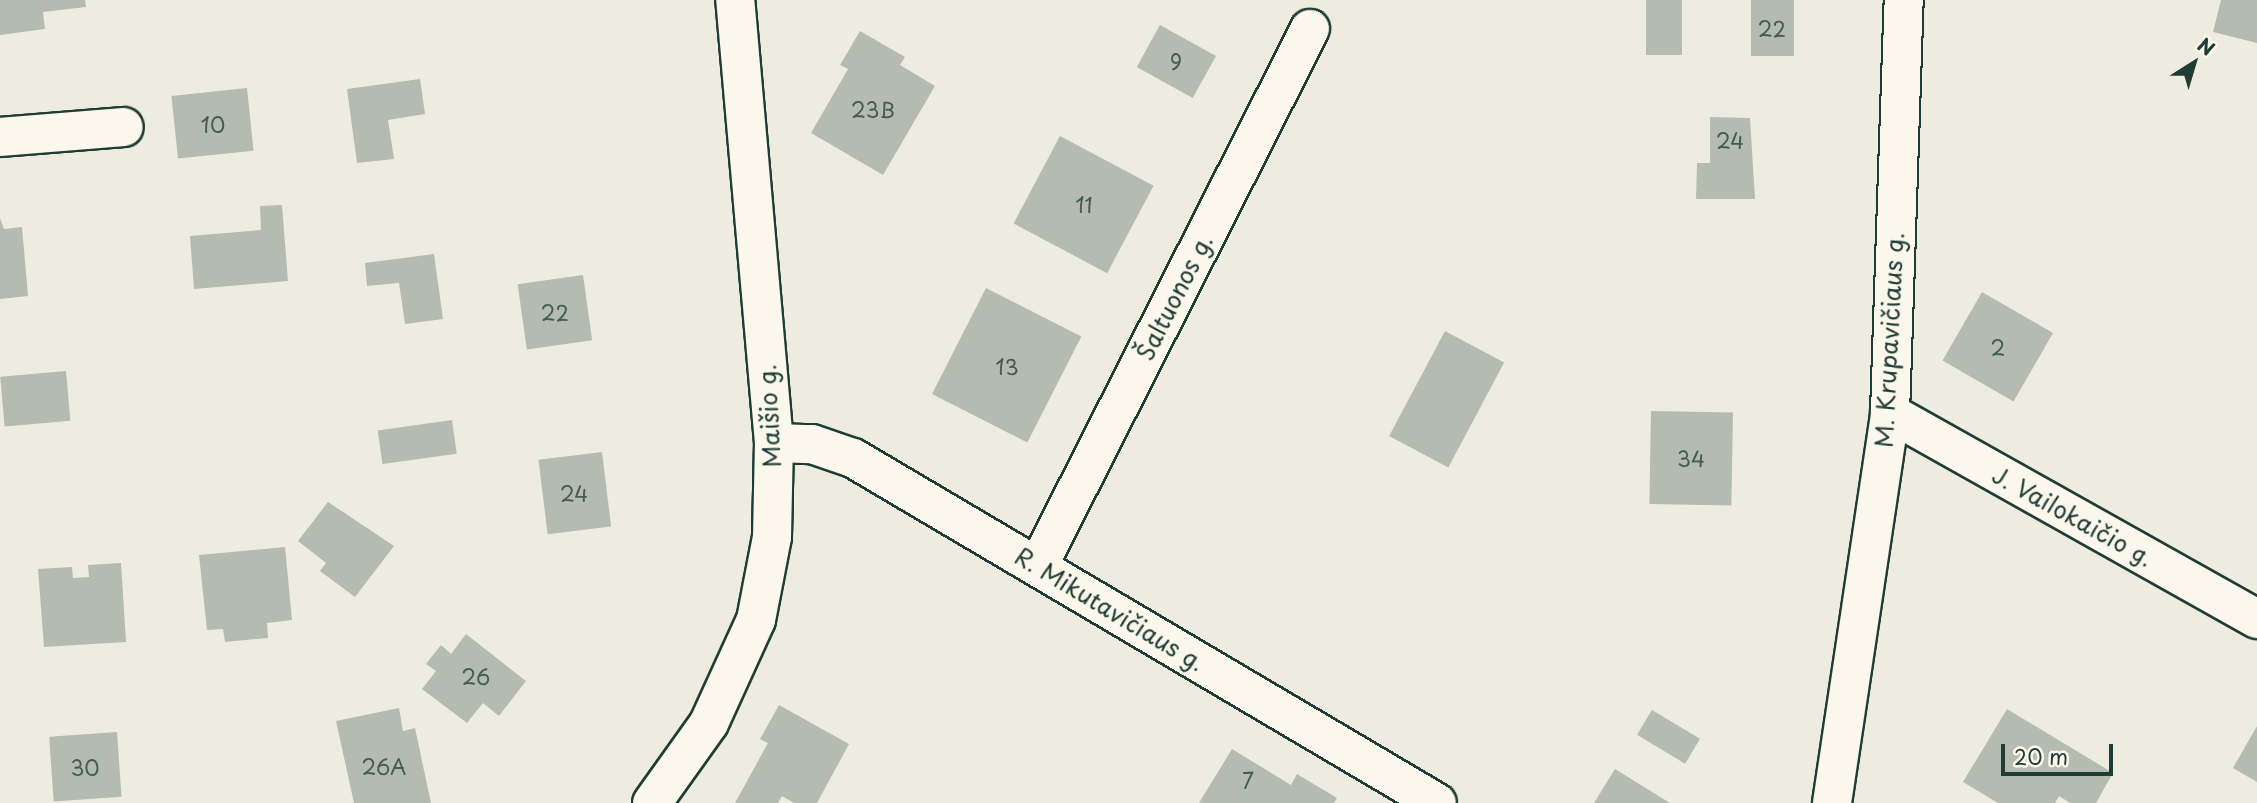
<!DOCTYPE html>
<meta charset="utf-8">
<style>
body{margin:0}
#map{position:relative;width:2257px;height:803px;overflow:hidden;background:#eeece1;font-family:"Playpen Sans",sans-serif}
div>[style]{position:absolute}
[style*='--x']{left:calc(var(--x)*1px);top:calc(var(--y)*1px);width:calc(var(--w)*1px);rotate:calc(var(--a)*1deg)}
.building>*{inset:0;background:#b4bbb0;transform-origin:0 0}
.roads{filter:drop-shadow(2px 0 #1f3d34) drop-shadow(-2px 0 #1f3d34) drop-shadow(0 2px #1f3d34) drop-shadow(0 -2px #1f3d34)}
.minor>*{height:38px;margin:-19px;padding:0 19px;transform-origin:19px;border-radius:19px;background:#fbf7ec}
span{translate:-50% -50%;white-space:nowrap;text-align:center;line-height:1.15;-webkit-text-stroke:5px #fbf7ec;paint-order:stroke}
.number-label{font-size:21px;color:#445c53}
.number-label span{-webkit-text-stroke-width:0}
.street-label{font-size:24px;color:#1f3d34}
.north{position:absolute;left:2159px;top:28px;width:70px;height:70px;-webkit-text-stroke:5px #fbf7ec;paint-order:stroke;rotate:37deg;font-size:19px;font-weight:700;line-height:28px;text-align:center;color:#1f3d34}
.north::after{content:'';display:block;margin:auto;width:24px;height:32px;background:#1f3d34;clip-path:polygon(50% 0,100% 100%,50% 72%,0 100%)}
.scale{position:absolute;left:2001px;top:744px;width:112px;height:32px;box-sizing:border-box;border:4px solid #1f3d34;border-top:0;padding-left:9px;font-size:21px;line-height:24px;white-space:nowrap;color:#1f3d34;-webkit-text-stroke:5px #fbf7ec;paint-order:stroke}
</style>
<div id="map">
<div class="building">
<div style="clip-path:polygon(0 0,85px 0,86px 7px,43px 12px,45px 29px,0 35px)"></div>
<div style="left:1646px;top:0;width:36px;height:55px"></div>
<div style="left:1751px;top:0;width:43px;height:56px"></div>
<div style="clip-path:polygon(2221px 0,2257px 0,2257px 43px,2213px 32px)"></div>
<div style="left:1160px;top:25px;width:64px;height:48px;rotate:29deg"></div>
<div style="clip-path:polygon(860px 31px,905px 57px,900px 65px,935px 86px,883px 175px,811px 133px,848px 69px,840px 65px)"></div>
<div style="clip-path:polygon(420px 79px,425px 114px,388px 120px,394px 159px,357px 163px,347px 89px)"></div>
<div style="left:247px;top:88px;width:63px;height:76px;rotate:84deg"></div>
<div style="clip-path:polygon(1710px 117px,1750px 118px,1755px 199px,1696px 199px,1697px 163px,1710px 163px)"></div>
<div style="left:1060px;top:136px;width:106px;height:99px;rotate:28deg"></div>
<div style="clip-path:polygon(282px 205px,288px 281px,194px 289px,190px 236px,261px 230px,260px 206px)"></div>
<div style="clip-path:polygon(0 218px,4px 229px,22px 227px,28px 296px,0 299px)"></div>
<div style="clip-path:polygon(434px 254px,443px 319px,405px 324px,399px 283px,367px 286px,365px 263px)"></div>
<div style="left:583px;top:275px;width:66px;height:66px;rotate:82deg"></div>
<div style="left:986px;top:288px;width:107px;height:119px;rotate:27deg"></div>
<div style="left:1982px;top:292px;width:82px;height:79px;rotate:30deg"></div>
<div style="left:1445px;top:331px;width:67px;height:119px;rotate:28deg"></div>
<div style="left:66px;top:371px;width:50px;height:66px;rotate:85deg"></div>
<div style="left:1651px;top:411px;width:82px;height:93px;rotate:1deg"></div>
<div style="left:452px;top:420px;width:34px;height:75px;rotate:82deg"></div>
<div style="left:602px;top:452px;width:75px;height:64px;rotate:83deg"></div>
<div style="clip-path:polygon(328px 502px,394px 546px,355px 597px,320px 571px,326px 563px,298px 541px)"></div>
<div style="clip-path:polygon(285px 547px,292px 620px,267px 623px,268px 638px,225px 642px,223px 629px,207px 630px,199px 555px)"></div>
<div style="clip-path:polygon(121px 563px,126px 642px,44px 647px,38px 569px,72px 567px,73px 578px,89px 577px,88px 565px)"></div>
<div style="clip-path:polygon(466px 634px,526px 681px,499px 716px,483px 703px,467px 723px,422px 689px,436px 671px,426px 664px,441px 645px,451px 654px)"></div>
<div style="clip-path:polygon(779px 705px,849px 744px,817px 803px,794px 803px,782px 796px,778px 803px,735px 803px,768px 743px,760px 739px)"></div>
<div style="clip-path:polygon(399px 708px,403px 731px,415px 728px,431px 803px,354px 803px,336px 721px)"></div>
<div style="clip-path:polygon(2007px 709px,2113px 773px,2096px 803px,2070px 803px,2059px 796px,2055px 803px,1998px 803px,1963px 782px)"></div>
<div style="left:1652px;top:710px;width:56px;height:29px;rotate:31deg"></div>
<div style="clip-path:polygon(2257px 726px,2257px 782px,2233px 768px)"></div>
<div style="left:117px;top:732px;width:65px;height:68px;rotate:86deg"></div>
<div style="clip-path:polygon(1232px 749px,1291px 785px,1297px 774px,1337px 798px,1334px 803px,1199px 803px)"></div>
<div style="clip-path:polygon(1615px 769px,1670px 803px,1594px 803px)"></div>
</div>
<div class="roads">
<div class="minor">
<div style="--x:0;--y:137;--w:124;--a:-4.6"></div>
<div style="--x:1890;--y:413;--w:421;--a:29.3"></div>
<div style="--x:774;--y:443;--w:38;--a:2"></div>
<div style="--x:812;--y:444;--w:43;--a:18.9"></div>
<div style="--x:853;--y:458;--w:678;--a:30.57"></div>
<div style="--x:1038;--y:566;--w:602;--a:-63.14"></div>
<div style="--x:652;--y:803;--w:98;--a:-54.5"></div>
<div style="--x:709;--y:723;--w:113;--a:-65.5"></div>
<div style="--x:756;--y:620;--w:85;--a:-79.1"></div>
<div style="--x:772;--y:537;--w:94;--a:-88.8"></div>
<div style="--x:774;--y:443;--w:445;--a:-95"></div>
<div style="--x:1832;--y:803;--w:394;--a:-81.5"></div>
<div style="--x:1890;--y:413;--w:413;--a:-88.1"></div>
</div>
</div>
<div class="number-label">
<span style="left:1772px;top:28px">22</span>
<span style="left:1176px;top:61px">9</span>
<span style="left:873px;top:109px">23B</span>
<span style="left:213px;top:124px">10</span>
<span style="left:1730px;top:140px">24</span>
<span style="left:1084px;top:204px">11</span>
<span style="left:555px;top:312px">22</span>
<span style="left:1998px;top:347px">2</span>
<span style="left:1007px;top:366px">13</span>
<span style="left:1691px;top:458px">34</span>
<span style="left:574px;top:493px">24</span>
<span style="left:476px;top:676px">26</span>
<span style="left:384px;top:766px">26A</span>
<span style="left:85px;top:767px">30</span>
<span style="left:1248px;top:780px">7</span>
</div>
<div class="street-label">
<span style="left:1174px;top:297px;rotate:-63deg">Šaltuonos g.</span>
<span style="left:1889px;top:340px;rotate:-87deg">M. Krupavičiaus g.</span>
<span style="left:769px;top:416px;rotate:-93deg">Maišio g.</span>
<span style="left:2073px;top:516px;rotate:29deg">J. Vailokaičio g.</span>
<span style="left:1110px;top:609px;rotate:31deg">R. Mikutavičiaus g.</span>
</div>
<div class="north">N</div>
<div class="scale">20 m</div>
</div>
